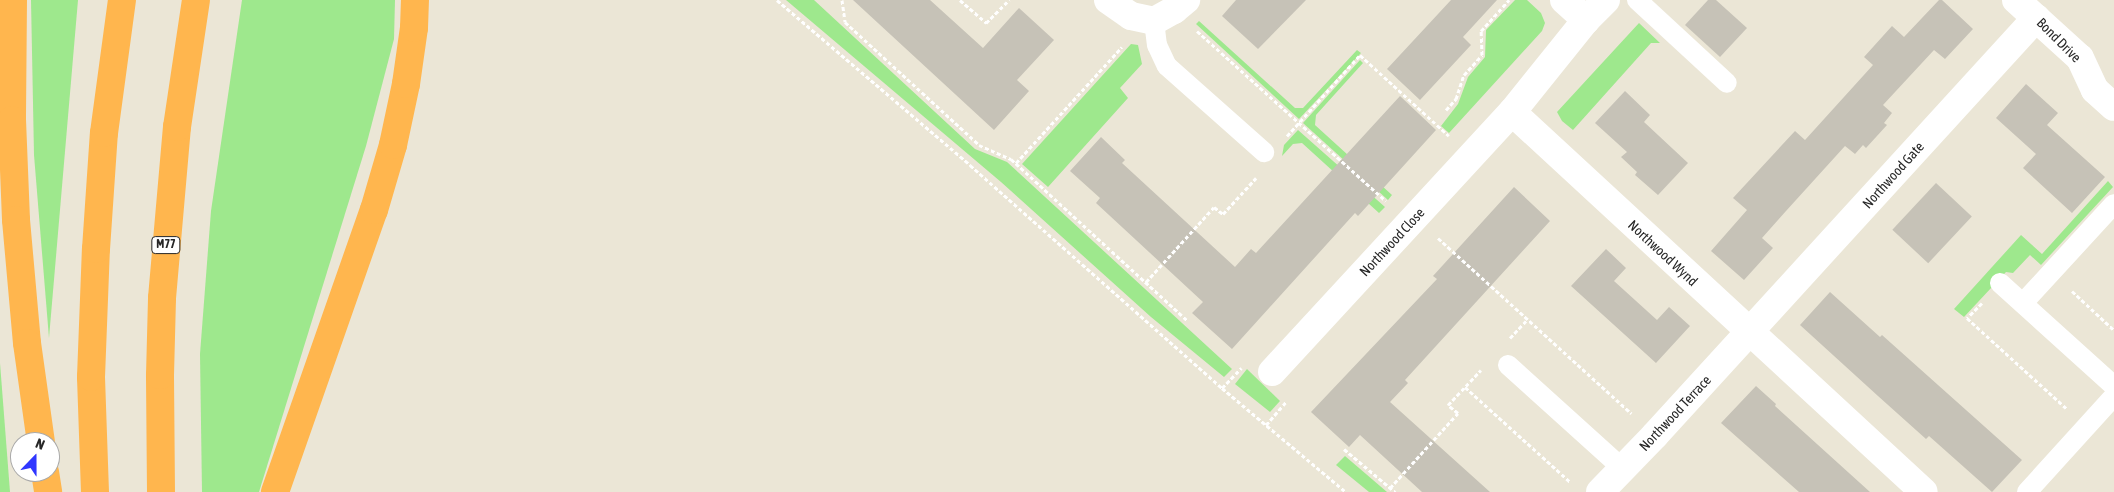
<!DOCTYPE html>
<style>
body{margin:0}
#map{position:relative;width:2114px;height:492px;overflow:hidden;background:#ebe6d6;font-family:"Asap Condensed",sans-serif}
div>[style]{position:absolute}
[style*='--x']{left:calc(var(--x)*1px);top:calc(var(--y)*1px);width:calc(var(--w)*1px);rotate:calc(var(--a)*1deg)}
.green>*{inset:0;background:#9ee88d}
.building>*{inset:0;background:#c6c2b7;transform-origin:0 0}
.path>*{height:3px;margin-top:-1.5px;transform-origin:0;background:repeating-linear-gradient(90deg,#fff 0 4px,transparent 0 6.5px)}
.lane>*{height:20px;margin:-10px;padding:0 10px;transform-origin:10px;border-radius:10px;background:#fff}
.street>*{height:28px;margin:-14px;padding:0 14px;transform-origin:14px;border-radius:14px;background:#fff}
.highway>*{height:28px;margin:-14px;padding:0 14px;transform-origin:14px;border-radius:14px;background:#ffb64e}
span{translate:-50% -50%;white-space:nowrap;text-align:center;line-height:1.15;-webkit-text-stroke:4px #fff;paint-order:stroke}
.shield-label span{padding:1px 4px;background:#fff;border:1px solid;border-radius:4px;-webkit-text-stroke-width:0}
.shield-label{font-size:12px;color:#272727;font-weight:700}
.street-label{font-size:14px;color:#272727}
.north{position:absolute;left:10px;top:432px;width:50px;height:50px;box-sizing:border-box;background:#fff;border:1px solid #a9a9a9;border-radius:50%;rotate:22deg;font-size:14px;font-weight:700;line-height:20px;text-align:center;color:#272727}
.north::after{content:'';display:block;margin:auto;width:18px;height:22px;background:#3037ff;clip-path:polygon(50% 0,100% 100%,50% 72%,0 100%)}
</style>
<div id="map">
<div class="green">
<div style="clip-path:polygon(31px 0,78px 0,49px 338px,34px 155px)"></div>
<div style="clip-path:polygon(242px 0,395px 0,394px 39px,366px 146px,259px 492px,202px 492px,200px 354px,211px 211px)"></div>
<div style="clip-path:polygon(786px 0,814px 0,975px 149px,1007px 162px,1232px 369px,1224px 377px,1151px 317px,1001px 182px)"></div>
<div style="clip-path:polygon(1515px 0,1527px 0,1541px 13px,1545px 23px,1542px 31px,1449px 133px,1441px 126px,1458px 104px,1468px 77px,1485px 57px,1486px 30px)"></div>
<div style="clip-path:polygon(1199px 21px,1295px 108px,1303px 108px,1357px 50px,1361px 53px,1299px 119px,1196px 24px)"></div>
<div style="clip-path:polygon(1639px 23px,1660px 43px,1651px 43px,1573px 130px,1562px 121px,1557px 112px)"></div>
<div style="clip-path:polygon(1131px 44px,1138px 45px,1142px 64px,1120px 88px,1128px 98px,1048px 187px,1022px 164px)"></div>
<div style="clip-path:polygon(1360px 60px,1363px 63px,1316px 115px,1315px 125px,1392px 195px,1388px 200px,1303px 123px)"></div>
<div style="clip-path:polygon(1298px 130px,1385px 207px,1379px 213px,1302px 143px,1293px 144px,1282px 156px,1284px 145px)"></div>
<div style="clip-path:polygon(2108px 181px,2113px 187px,2041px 265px,2030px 255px,2013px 273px,2006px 272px,1964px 317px,1954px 309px,2021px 235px,2042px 254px)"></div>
<div style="clip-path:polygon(0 363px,10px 492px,0 492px)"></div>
<div style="clip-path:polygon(1247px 369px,1280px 401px,1270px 412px,1235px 384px)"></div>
<div style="clip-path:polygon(1345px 456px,1387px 492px,1369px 492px,1336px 465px)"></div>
</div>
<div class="building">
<div style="clip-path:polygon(853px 0,930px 0,983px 48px,1019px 8px,1054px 40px,1017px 80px,1029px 91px,994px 130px)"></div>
<div style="clip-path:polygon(1236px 0,1306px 0,1258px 49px,1222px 16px)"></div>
<div style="clip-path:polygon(1451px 0,1497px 0,1463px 37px,1471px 45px,1420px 100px,1387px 69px)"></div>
<div style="clip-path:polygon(1708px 0,1716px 0,1747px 28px,1720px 57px,1685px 25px)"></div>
<div style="clip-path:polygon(1939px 0,1942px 0,1973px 29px,1945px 59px,1934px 50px,1883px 105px,1892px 113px,1884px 123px,1887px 125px,1866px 148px,1863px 145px,1855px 154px,1845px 146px,1786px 211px,1762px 238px,1773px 248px,1744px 280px,1711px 251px,1747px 210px,1733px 198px,1795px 131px,1805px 140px,1873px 65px,1864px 57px,1892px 26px,1904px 37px)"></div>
<div style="clip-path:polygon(2026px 84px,2058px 113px,2047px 125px,2105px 177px,2072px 213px,2023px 168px,2036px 154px,1996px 118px)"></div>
<div style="clip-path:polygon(1625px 91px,1650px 115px,1644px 122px,1688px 163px,1658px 195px,1635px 175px,1637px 172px,1621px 157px,1627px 152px,1595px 123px)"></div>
<div style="clip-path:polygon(1400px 96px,1436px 130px,1358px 216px,1355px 213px,1232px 349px,1192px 313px,1203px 302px,1096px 203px,1100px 198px,1070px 171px,1101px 137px,1125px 160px,1122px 163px,1235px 267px,1251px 249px,1256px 253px)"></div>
<div style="left:1936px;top:183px;width:49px;height:64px;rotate:43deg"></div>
<div style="clip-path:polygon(1514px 187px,1550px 221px,1405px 380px,1408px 383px,1390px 402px,1490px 492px,1422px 492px,1360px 435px,1349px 447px,1311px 412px,1437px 279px,1433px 276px)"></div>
<div style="clip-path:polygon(1606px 249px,1626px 268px,1614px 281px,1657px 320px,1669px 307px,1690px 326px,1656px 363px,1571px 286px)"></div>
<div style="clip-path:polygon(1830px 292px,1880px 337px,1882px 335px,2022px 460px,1992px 492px,1929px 436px,1926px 439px,1878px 396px,1800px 325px)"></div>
<div style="clip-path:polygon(1756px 386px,1776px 404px,1775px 406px,1870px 492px,1799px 492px,1721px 423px)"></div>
</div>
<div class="path">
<div style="--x:777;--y:0;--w:254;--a:40.5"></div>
<div style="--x:970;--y:165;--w:337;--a:41.5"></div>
<div style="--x:1222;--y:388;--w:162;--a:40"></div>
<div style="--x:842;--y:0;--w:22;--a:82"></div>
<div style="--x:845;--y:22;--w:182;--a:42.5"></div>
<div style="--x:979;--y:145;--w:35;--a:24"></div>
<div style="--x:1011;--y:159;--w:239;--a:42.5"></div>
<div style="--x:960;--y:0;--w:35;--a:41"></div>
<div style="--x:986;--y:23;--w:33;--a:-45"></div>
<div style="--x:1197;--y:31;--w:254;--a:42"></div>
<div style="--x:1446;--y:110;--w:15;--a:-48"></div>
<div style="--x:1456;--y:99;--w:25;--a:-72"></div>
<div style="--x:1464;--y:75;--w:27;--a:-48"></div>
<div style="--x:1482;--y:55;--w:24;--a:-92"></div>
<div style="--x:1481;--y:31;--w:42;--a:-47.9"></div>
<div style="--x:1287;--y:136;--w:109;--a:-48"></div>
<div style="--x:1360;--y:55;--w:120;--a:42.3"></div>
<div style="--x:1016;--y:163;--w:157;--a:-47.6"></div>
<div style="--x:1438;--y:238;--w:261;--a:42.2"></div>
<div style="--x:1146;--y:282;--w:101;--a:-47.8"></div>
<div style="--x:1214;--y:207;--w:11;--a:38"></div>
<div style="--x:1223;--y:214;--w:49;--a:-47.5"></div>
<div style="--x:2072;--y:291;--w:57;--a:42.9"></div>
<div style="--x:1982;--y:303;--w:21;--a:135"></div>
<div style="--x:1967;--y:318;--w:134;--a:42.3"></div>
<div style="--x:1510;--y:338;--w:26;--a:-47"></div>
<div style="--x:1465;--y:387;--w:142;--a:42.1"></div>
<div style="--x:1222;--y:388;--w:28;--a:-46"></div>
<div style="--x:1266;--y:425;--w:32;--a:-49"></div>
<div style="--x:1344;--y:449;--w:67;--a:40.1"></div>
<div style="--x:1390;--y:488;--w:101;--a:-47.8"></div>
<div style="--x:1458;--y:413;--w:13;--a:-141"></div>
<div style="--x:1448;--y:405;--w:48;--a:-46.7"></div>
</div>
<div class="lane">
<div style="--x:1637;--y:0;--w:122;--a:42.7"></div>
<div style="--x:1154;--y:21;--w:24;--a:83"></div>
<div style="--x:1157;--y:45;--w:23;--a:65"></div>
<div style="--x:1167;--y:66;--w:130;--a:41.6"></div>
<div style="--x:2000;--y:283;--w:154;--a:42.1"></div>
<div style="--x:2023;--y:303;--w:134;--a:-47.4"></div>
<div style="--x:1508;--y:365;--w:155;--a:42.1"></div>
<div style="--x:2027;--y:492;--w:130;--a:-47.8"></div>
</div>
<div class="street">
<div style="--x:1108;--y:0;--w:28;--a:35"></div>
<div style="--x:1131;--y:16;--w:24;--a:12"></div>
<div style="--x:1154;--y:21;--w:23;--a:-29"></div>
<div style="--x:1174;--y:10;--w:16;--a:-40"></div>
<div style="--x:1564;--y:0;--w:30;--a:42"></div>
<div style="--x:1606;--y:0;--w:28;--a:135"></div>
<div style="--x:1586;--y:20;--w:118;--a:128.8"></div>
<div style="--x:1512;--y:112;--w:560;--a:42.69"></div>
<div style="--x:2016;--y:0;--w:86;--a:42.2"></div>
<div style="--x:2080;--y:58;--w:35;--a:65"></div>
<div style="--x:2095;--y:90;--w:25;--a:42"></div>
<div style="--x:1272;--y:372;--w:354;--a:-47.3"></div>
<div style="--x:1600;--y:492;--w:79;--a:-46"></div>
<div style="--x:1655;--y:435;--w:565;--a:-47.58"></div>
</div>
<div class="highway">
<div style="--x:13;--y:0;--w:120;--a:90.5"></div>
<div style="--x:12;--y:120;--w:100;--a:87.7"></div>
<div style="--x:16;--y:220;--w:123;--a:84.9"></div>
<div style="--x:27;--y:343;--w:100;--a:82"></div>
<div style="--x:45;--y:472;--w:20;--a:81"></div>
<div style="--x:95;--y:492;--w:115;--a:-92"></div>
<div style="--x:91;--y:377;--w:128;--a:-87.8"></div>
<div style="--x:96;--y:249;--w:116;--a:-86.1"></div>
<div style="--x:104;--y:133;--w:134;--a:-82.3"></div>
<div style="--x:161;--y:492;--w:117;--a:-90.5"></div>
<div style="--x:160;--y:375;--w:77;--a:-88.5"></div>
<div style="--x:162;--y:298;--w:172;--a:-85"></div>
<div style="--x:177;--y:127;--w:128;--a:-81.5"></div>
<div style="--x:275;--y:492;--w:299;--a:-70.7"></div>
<div style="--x:374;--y:210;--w:68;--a:-73.7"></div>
<div style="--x:393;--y:145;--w:62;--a:-78"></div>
<div style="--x:406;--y:84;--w:57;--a:-81.9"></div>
<div style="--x:414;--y:28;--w:28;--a:-88"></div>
</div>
<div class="shield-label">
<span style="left:166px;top:245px">M77</span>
</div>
<div class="street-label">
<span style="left:2059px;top:40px;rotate:45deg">Bond Drive</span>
<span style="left:1893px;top:175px;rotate:-48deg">Northwood Gate</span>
<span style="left:1392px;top:242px;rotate:-47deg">Northwood Close</span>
<span style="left:1663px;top:253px;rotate:43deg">Northwood Wynd</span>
<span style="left:1675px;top:413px;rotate:-47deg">Northwood Terrace</span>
</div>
<div class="north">N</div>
</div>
